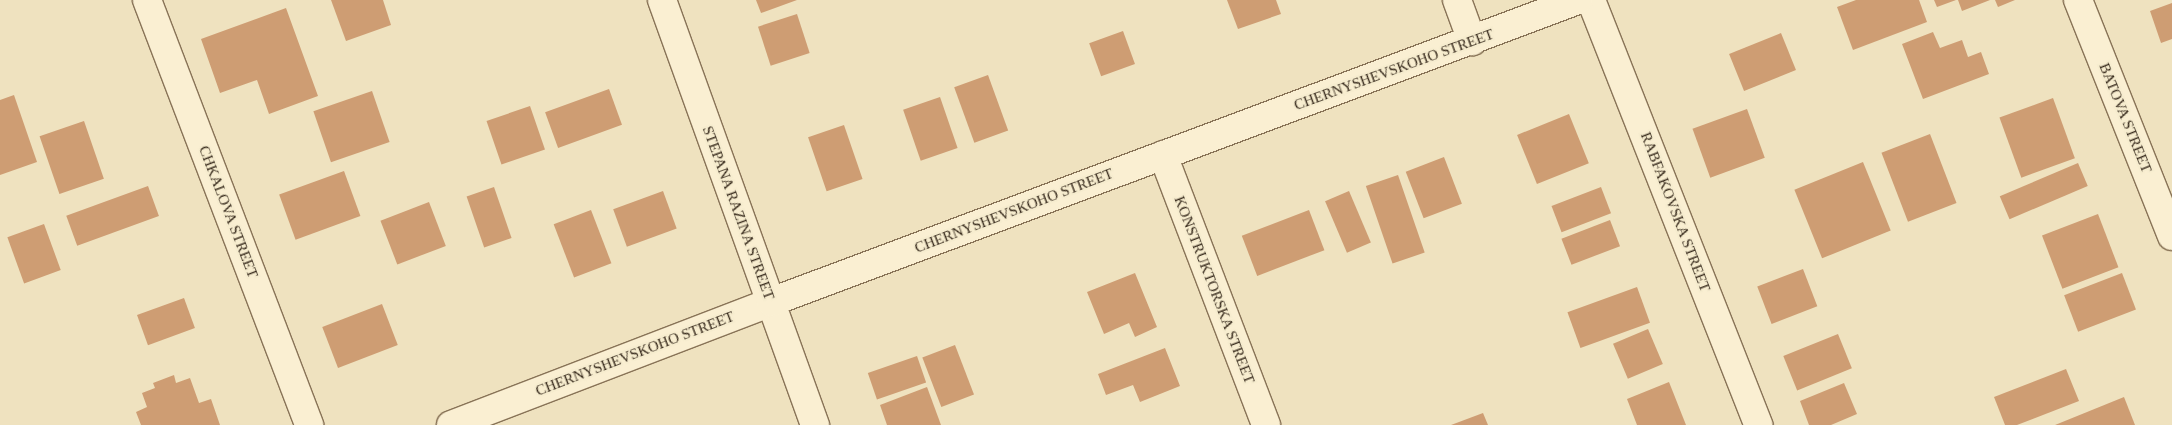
<!DOCTYPE html>
<style>
body{margin:0}
#map{position:relative;width:2172px;height:425px;overflow:hidden;background:#efe2bf;font-family:"Times New Roman",serif}
div>[style]{position:absolute}
[style*='--x']{left:calc(var(--x)*1px);top:calc(var(--y)*1px);width:calc(var(--w)*1px);rotate:calc(var(--a)*1deg)}
.building>*{inset:0;background:#ce9d73;transform-origin:0 0}
.roads{filter:drop-shadow(1px 0 #887357) drop-shadow(-1px 0 #887357) drop-shadow(0 1px #887357) drop-shadow(0 -1px #887357)}
.minor>*{height:28px;margin:-14px;padding:0 14px;transform-origin:14px;border-radius:14px;background:#faefd2}
span{translate:-50% -50%;white-space:nowrap;text-align:center;line-height:1.15;-webkit-text-stroke:4px #f6ecce;paint-order:stroke}
.street-label{font-size:15px;color:#372a1c}
</style>
<div id="map">
<div class="building">
<div style="clip-path:polygon(331px 0,383px 0,391px 25px,346px 41px)"></div>
<div style="clip-path:polygon(756px 0,797px 0,761px 13px)"></div>
<div style="clip-path:polygon(1227px 0,1276px 0,1281px 14px,1238px 29px)"></div>
<div style="clip-path:polygon(1856px 0,1919px 0,1927px 22px,1853px 50px,1837px 7px)"></div>
<div style="clip-path:polygon(1934px 0,1956px 0,1937px 7px)"></div>
<div style="clip-path:polygon(1958px 0,1990px 0,1962px 11px)"></div>
<div style="clip-path:polygon(1995px 0,2015px 0,1998px 7px)"></div>
<div style="clip-path:polygon(2172px 3px,2172px 39px,2161px 43px,2150px 11px)"></div>
<div style="clip-path:polygon(286px 8px,318px 96px,269px 114px,257px 80px,220px 93px,201px 39px)"></div>
<div style="left:797px;top:14px;width:41px;height:41px;rotate:72deg"></div>
<div style="left:1123px;top:31px;width:35px;height:36px;rotate:70deg"></div>
<div style="clip-path:polygon(1933px 32px,1940px 48px,1962px 40px,1968px 57px,1981px 52px,1989px 74px,1923px 99px,1902px 44px)"></div>
<div style="left:1781px;top:33px;width:40px;height:56px;rotate:68deg"></div>
<div style="left:988px;top:75px;width:59px;height:36px;rotate:70deg"></div>
<div style="left:609px;top:89px;width:38px;height:68px;rotate:70deg"></div>
<div style="left:372px;top:91px;width:54px;height:62px;rotate:71deg"></div>
<div style="clip-path:polygon(14px 95px,37px 162px,0 175px,0 100px)"></div>
<div style="left:940px;top:97px;width:54px;height:39px;rotate:71deg"></div>
<div style="left:2053px;top:98px;width:64px;height:57px;rotate:70deg"></div>
<div style="left:530px;top:106px;width:46px;height:46px;rotate:71deg"></div>
<div style="left:1747px;top:109px;width:52px;height:58px;rotate:70deg"></div>
<div style="left:1569px;top:114px;width:53px;height:56px;rotate:68deg"></div>
<div style="left:84px;top:121px;width:61px;height:47px;rotate:71deg"></div>
<div style="left:844px;top:125px;width:57px;height:38px;rotate:71deg"></div>
<div style="left:1930px;top:134px;width:74px;height:52px;rotate:69deg"></div>
<div style="left:1444px;top:157px;width:50px;height:41px;rotate:69deg"></div>
<div style="left:1863px;top:162px;width:74px;height:74px;rotate:68deg"></div>
<div style="left:2078px;top:163px;width:25px;height:85px;rotate:67deg"></div>
<div style="left:344px;top:171px;width:48px;height:69px;rotate:70deg"></div>
<div style="left:1398px;top:175px;width:82px;height:34px;rotate:71deg"></div>
<div style="left:148px;top:186px;width:32px;height:87px;rotate:70deg"></div>
<div style="left:494px;top:187px;width:54px;height:29px;rotate:71deg"></div>
<div style="left:1601px;top:187px;width:28px;height:53px;rotate:69deg"></div>
<div style="left:663px;top:191px;width:40px;height:53px;rotate:70deg"></div>
<div style="left:1349px;top:191px;width:56px;height:26px;rotate:67deg"></div>
<div style="left:429px;top:202px;width:47px;height:52px;rotate:69deg"></div>
<div style="left:591px;top:210px;width:57px;height:40px;rotate:69deg"></div>
<div style="left:1309px;top:210px;width:43px;height:72px;rotate:69deg"></div>
<div style="left:2098px;top:214px;width:57px;height:60px;rotate:69deg"></div>
<div style="left:1610px;top:220px;width:28px;height:52px;rotate:69deg"></div>
<div style="left:44px;top:224px;width:49px;height:39px;rotate:70deg"></div>
<div style="left:1803px;top:269px;width:40px;height:49px;rotate:69deg"></div>
<div style="clip-path:polygon(1135px 273px,1157px 327px,1135px 337px,1129px 323px,1104px 334px,1087px 292px)"></div>
<div style="left:2122px;top:273px;width:39px;height:62px;rotate:69deg"></div>
<div style="left:1637px;top:287px;width:38px;height:74px;rotate:70deg"></div>
<div style="left:184px;top:298px;width:32px;height:50px;rotate:70deg"></div>
<div style="left:382px;top:304px;width:44px;height:64px;rotate:69deg"></div>
<div style="left:1648px;top:329px;width:38px;height:38px;rotate:67deg"></div>
<div style="left:1838px;top:334px;width:37px;height:59px;rotate:68deg"></div>
<div style="left:955px;top:345px;width:53px;height:35px;rotate:69deg"></div>
<div style="clip-path:polygon(1165px 348px,1180px 386px,1140px 402px,1133px 385px,1106px 395px,1098px 374px)"></div>
<div style="left:917px;top:356px;width:28px;height:52px;rotate:71deg"></div>
<div style="clip-path:polygon(2066px 369px,2079px 401px,2017px 425px,2005px 425px,1994px 397px)"></div>
<div style="clip-path:polygon(174px 375px,176px 383px,190px 378px,199px 403px,211px 399px,220px 425px,141px 425px,136px 412px,147px 407px,142px 393px,155px 388px,153px 383px)"></div>
<div style="clip-path:polygon(1669px 382px,1686px 425px,1637px 425px,1627px 399px)"></div>
<div style="clip-path:polygon(1844px 383px,1857px 414px,1831px 425px,1809px 425px,1800px 401px)"></div>
<div style="clip-path:polygon(927px 387px,941px 425px,887px 425px,880px 405px)"></div>
<div style="clip-path:polygon(2124px 397px,2135px 425px,2055px 425px)"></div>
<div style="clip-path:polygon(1483px 413px,1488px 425px,1451px 425px)"></div>
</div>
<div class="roads">
<div class="minor">
<div style="--x:147;--y:0;--w:455;--a:69.1"></div>
<div style="--x:662;--y:0;--w:452;--a:70.2"></div>
<div style="--x:1457;--y:0;--w:44;--a:69.9"></div>
<div style="--x:1591;--y:0;--w:457;--a:68.5"></div>
<div style="--x:2078;--y:0;--w:254;--a:68.3"></div>
<div style="--x:1163;--y:155;--w:289;--a:69.1"></div>
<div style="--x:451;--y:425;--w:343;--a:-21"></div>
<div style="--x:771;--y:302;--w:862;--a:-20.52"></div>
</div>
</div>
<div class="street-label">
<span style="left:1394px;top:70px;rotate:-20deg">CHERNYSHEVSKOHO STREET</span>
<span style="left:2125px;top:118px;rotate:68deg">BATOVA STREET</span>
<span style="left:1014px;top:211px;rotate:-21deg">CHERNYSHEVSKOHO STREET</span>
<span style="left:228px;top:212px;rotate:69deg">CHKALOVA STREET</span>
<span style="left:1675px;top:212px;rotate:69deg">RABFAKOVSKA STREET</span>
<span style="left:738px;top:213px;rotate:70deg">STEPANA RAZINA STREET</span>
<span style="left:1214px;top:290px;rotate:69deg">KONSTRUKTORSKA STREET</span>
<span style="left:635px;top:354px;rotate:-21deg">CHERNYSHEVSKOHO STREET</span>
</div>
</div>
